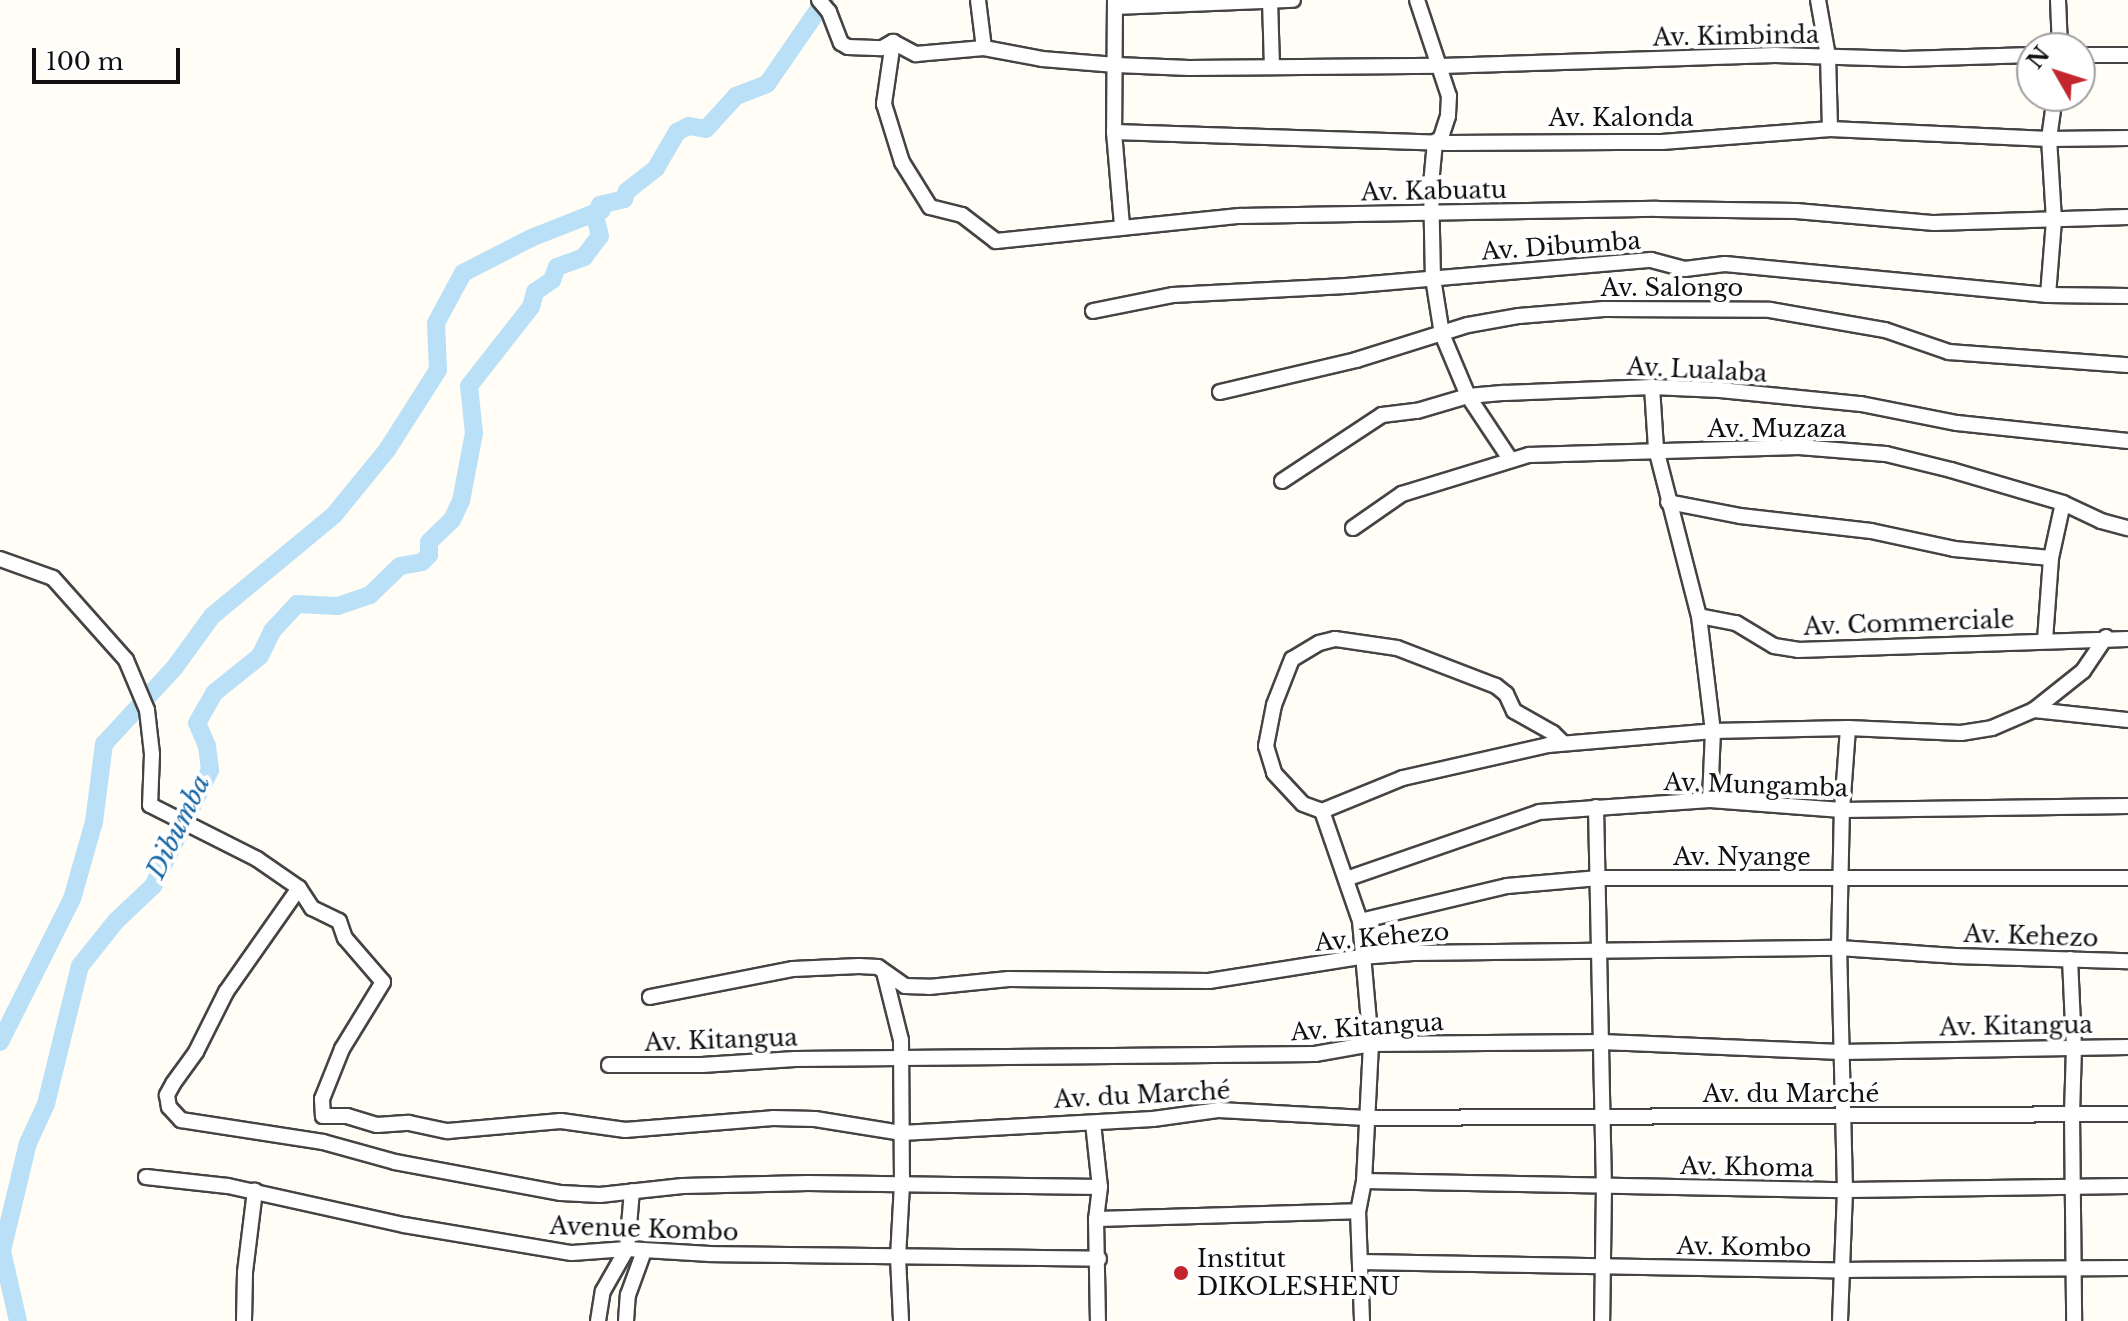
<!DOCTYPE html>
<meta charset="utf-8">
<style>
body{margin:0}
#map{position:relative;width:2128px;height:1321px;overflow:hidden;background:#fffdf5;font-family:"Libre Baskerville",serif}
div>[style]{position:absolute}
[style*='--x']{left:calc(var(--x)*1px);top:calc(var(--y)*1px);width:calc(var(--w)*1px);rotate:calc(var(--a)*1deg)}
.river>*{height:18px;margin:-9px;padding:0 9px;transform-origin:9px;border-radius:9px;background:#b9e0f7}
.roads{filter:drop-shadow(2px 0 #444) drop-shadow(-2px 0 #444) drop-shadow(0 2px #444) drop-shadow(0 -2px #444)}
.minor>*{height:14px;margin:-7px;padding:0 7px;transform-origin:7px;border-radius:7px;background:#fff}
.dots>*{width:22px;height:22px;translate:-50% -50%;box-sizing:border-box;border:4px solid #fff;border-radius:50%}
span{translate:-50% -50%;white-space:nowrap;text-align:center;line-height:1.15;-webkit-text-stroke:8px #fff;paint-order:stroke}
.street-label{font-size:24px;color:#111}
.poi-label{font-size:24px;color:#111}
.left{translate:0 -50%;text-align:left}
.water-label{font-size:26px;color:#1768a6;font-style:italic}
.north{position:absolute;left:2016px;top:32px;width:80px;height:80px;box-sizing:border-box;background:#fff;border:2px solid #a0a0a0;border-radius:50%;rotate:309deg;font-size:22px;font-weight:700;line-height:32px;text-align:center;color:#111}
.north::after{content:'';display:block;margin:auto;width:28px;height:36px;background:#c4262e;clip-path:polygon(50% 0,100% 100%,50% 72%,0 100%)}
.scale{position:absolute;left:32px;top:48px;width:148px;height:36px;box-sizing:border-box;border:4px solid #111;border-top:0;padding-left:10px;font-size:24px;line-height:28px;white-space:nowrap;color:#111;-webkit-text-stroke:6px #fff;paint-order:stroke}
</style>
<div id="map">
<div class="river">
<div style="--x:0;--y:1042;--w:160;--a:-63.3"></div>
<div style="--x:72;--y:899;--w:80;--a:-74.1"></div>
<div style="--x:94;--y:822;--w:79;--a:-82.7"></div>
<div style="--x:104;--y:744;--w:105;--a:-47.3"></div>
<div style="--x:175;--y:667;--w:63;--a:-54"></div>
<div style="--x:212;--y:616;--w:158;--a:-39.6"></div>
<div style="--x:334;--y:515;--w:84;--a:-50.8"></div>
<div style="--x:387;--y:450;--w:95;--a:-57.5"></div>
<div style="--x:438;--y:370;--w:47;--a:-92.4"></div>
<div style="--x:436;--y:323;--w:57;--a:-61.6"></div>
<div style="--x:463;--y:273;--w:76;--a:-27.2"></div>
<div style="--x:531;--y:238;--w:76;--a:-21.5"></div>
<div style="--x:18;--y:1321;--w:72;--a:-102.9"></div>
<div style="--x:2;--y:1251;--w:111;--a:-76.5"></div>
<div style="--x:28;--y:1143;--w:43;--a:-65.2"></div>
<div style="--x:46;--y:1104;--w:142;--a:-76.2"></div>
<div style="--x:80;--y:966;--w:58;--a:-51.3"></div>
<div style="--x:116;--y:921;--w:51;--a:-43.4"></div>
<div style="--x:153;--y:886;--w:129;--a:-63.8"></div>
<div style="--x:210;--y:770;--w:24;--a:-97"></div>
<div style="--x:207;--y:746;--w:25;--a:-113"></div>
<div style="--x:197;--y:723;--w:34;--a:-60"></div>
<div style="--x:214;--y:693;--w:59;--a:-38.8"></div>
<div style="--x:260;--y:656;--w:28;--a:-64"></div>
<div style="--x:272;--y:631;--w:37;--a:-47"></div>
<div style="--x:297;--y:604;--w:41;--a:2.8"></div>
<div style="--x:338;--y:606;--w:34;--a:-19"></div>
<div style="--x:370;--y:595;--w:42;--a:-44"></div>
<div style="--x:400;--y:566;--w:22;--a:-10"></div>
<div style="--x:422;--y:562;--w:10;--a:-45"></div>
<div style="--x:429;--y:555;--w:13;--a:-90"></div>
<div style="--x:429;--y:542;--w:32;--a:-44"></div>
<div style="--x:452;--y:520;--w:21;--a:-65"></div>
<div style="--x:461;--y:501;--w:69;--a:-79.2"></div>
<div style="--x:474;--y:433;--w:47;--a:-96.1"></div>
<div style="--x:469;--y:386;--w:100;--a:-51.9"></div>
<div style="--x:531;--y:307;--w:16;--a:-75"></div>
<div style="--x:535;--y:292;--w:21;--a:-35"></div>
<div style="--x:552;--y:280;--w:14;--a:-69"></div>
<div style="--x:557;--y:267;--w:29;--a:-20"></div>
<div style="--x:584;--y:257;--w:26;--a:-53"></div>
<div style="--x:600;--y:236;--w:21;--a:-104"></div>
<div style="--x:595;--y:216;--w:12;--a:-66"></div>
<div style="--x:600;--y:205;--w:25;--a:-14"></div>
<div style="--x:624;--y:199;--w:9;--a:-69"></div>
<div style="--x:627;--y:191;--w:37;--a:-38"></div>
<div style="--x:656;--y:168;--w:42;--a:-59.7"></div>
<div style="--x:677;--y:132;--w:13;--a:-27"></div>
<div style="--x:689;--y:126;--w:17;--a:10"></div>
<div style="--x:706;--y:129;--w:45;--a:-47.7"></div>
<div style="--x:736;--y:96;--w:33;--a:-21"></div>
<div style="--x:767;--y:84;--w:102;--a:-55.4"></div>
</div>
<div class="roads">
<div class="minor">
<div style="--x:819;--y:0;--w:16;--a:50"></div>
<div style="--x:829;--y:12;--w:33;--a:69"></div>
<div style="--x:841;--y:43;--w:8;--a:30"></div>
<div style="--x:848;--y:47;--w:34;--a:2"></div>
<div style="--x:882;--y:48;--w:13;--a:-29"></div>
<div style="--x:893;--y:42;--w:26;--a:28"></div>
<div style="--x:916;--y:54;--w:68;--a:-5"></div>
<div style="--x:984;--y:48;--w:59;--a:10.7"></div>
<div style="--x:1042;--y:59;--w:74;--a:4.6"></div>
<div style="--x:1116;--y:65;--w:73;--a:2.4"></div>
<div style="--x:1189;--y:68;--w:252;--a:-0.5"></div>
<div style="--x:1441;--y:66;--w:334;--a:-1.9"></div>
<div style="--x:1775;--y:55;--w:129;--a:1.8"></div>
<div style="--x:1904;--y:59;--w:128;--a:-1.8"></div>
<div style="--x:978;--y:0;--w:48;--a:82.9"></div>
<div style="--x:1115;--y:0;--w:132;--a:90.4"></div>
<div style="--x:1114;--y:132;--w:94;--a:85.1"></div>
<div style="--x:1270;--y:0;--w:67;--a:88.3"></div>
<div style="--x:1417;--y:0;--w:101;--a:71.6"></div>
<div style="--x:1449;--y:96;--w:20;--a:93"></div>
<div style="--x:1448;--y:116;--w:23;--a:108"></div>
<div style="--x:1441;--y:138;--w:7;--a:146"></div>
<div style="--x:1435;--y:142;--w:42;--a:95.4"></div>
<div style="--x:1431;--y:184;--w:94;--a:88.8"></div>
<div style="--x:1433;--y:278;--w:57;--a:80.9"></div>
<div style="--x:1442;--y:334;--w:67;--a:67.2"></div>
<div style="--x:1468;--y:396;--w:76;--a:56.3"></div>
<div style="--x:1818;--y:0;--w:57;--a:79.9"></div>
<div style="--x:1828;--y:56;--w:73;--a:88.4"></div>
<div style="--x:2058;--y:0;--w:48;--a:87.6"></div>
<div style="--x:1115;--y:7;--w:178;--a:-2.3"></div>
<div style="--x:893;--y:42;--w:63;--a:98.3"></div>
<div style="--x:884;--y:104;--w:61;--a:72.8"></div>
<div style="--x:902;--y:162;--w:53;--a:58.1"></div>
<div style="--x:930;--y:207;--w:33;--a:14"></div>
<div style="--x:962;--y:215;--w:43;--a:37.4"></div>
<div style="--x:996;--y:241;--w:245;--a:-5.9"></div>
<div style="--x:1240;--y:216;--w:417;--a:-1"></div>
<div style="--x:1657;--y:209;--w:139;--a:0.8"></div>
<div style="--x:1796;--y:211;--w:139;--a:5"></div>
<div style="--x:1934;--y:223;--w:194;--a:-1.8"></div>
<div style="--x:2080;--y:55;--w:48;--a:0"></div>
<div style="--x:1114;--y:132;--w:334;--a:1.9"></div>
<div style="--x:1448;--y:143;--w:214;--a:-0.3"></div>
<div style="--x:1662;--y:142;--w:169;--a:-4.4"></div>
<div style="--x:1830;--y:129;--w:219;--a:2.6"></div>
<div style="--x:2049;--y:139;--w:79;--a:-0.7"></div>
<div style="--x:2048;--y:295;--w:75;--a:-85.4"></div>
<div style="--x:2054;--y:220;--w:81;--a:-93.5"></div>
<div style="--x:2049;--y:139;--w:43;--a:-82.1"></div>
<div style="--x:1093;--y:311;--w:82;--a:-11.3"></div>
<div style="--x:1173;--y:295;--w:173;--a:-3"></div>
<div style="--x:1346;--y:286;--w:306;--a:-4.9"></div>
<div style="--x:1651;--y:260;--w:35;--a:15"></div>
<div style="--x:1685;--y:269;--w:40;--a:-7.1"></div>
<div style="--x:1725;--y:264;--w:324;--a:5.5"></div>
<div style="--x:2048;--y:295;--w:80;--a:0.7"></div>
<div style="--x:1652;--y:387;--w:62;--a:86.3"></div>
<div style="--x:1656;--y:449;--w:172;--a:75.6"></div>
<div style="--x:1699;--y:616;--w:116;--a:83.1"></div>
<div style="--x:1713;--y:731;--w:69;--a:92.5"></div>
<div style="--x:1220;--y:392;--w:140;--a:-13.2"></div>
<div style="--x:1356;--y:360;--w:117;--a:-17.4"></div>
<div style="--x:1468;--y:325;--w:52;--a:-10"></div>
<div style="--x:1519;--y:316;--w:85;--a:-4.7"></div>
<div style="--x:1604;--y:309;--w:166;--a:0.3"></div>
<div style="--x:1770;--y:310;--w:117;--a:9.9"></div>
<div style="--x:1885;--y:330;--w:68;--a:19"></div>
<div style="--x:1949;--y:352;--w:179;--a:4.2"></div>
<div style="--x:1282;--y:481;--w:120;--a:-33.4"></div>
<div style="--x:1382;--y:415;--w:35;--a:-7"></div>
<div style="--x:1417;--y:411;--w:53;--a:-16.4"></div>
<div style="--x:1468;--y:396;--w:37;--a:-5"></div>
<div style="--x:1505;--y:393;--w:147;--a:-2.3"></div>
<div style="--x:1652;--y:387;--w:68;--a:2.5"></div>
<div style="--x:1720;--y:390;--w:142;--a:5.7"></div>
<div style="--x:1861;--y:404;--w:98;--a:11.2"></div>
<div style="--x:1957;--y:423;--w:172;--a:6"></div>
<div style="--x:1668;--y:502;--w:73;--a:11"></div>
<div style="--x:1740;--y:516;--w:132;--a:6.5"></div>
<div style="--x:1871;--y:531;--w:85;--a:12.2"></div>
<div style="--x:1954;--y:549;--w:97;--a:5.3"></div>
<div style="--x:1353;--y:528;--w:60;--a:-34.8"></div>
<div style="--x:1402;--y:494;--w:133;--a:-17.1"></div>
<div style="--x:1529;--y:455;--w:270;--a:-1.7"></div>
<div style="--x:1799;--y:447;--w:87;--a:4.6"></div>
<div style="--x:1886;--y:454;--w:67;--a:13.8"></div>
<div style="--x:1951;--y:470;--w:117;--a:16.4"></div>
<div style="--x:2063;--y:503;--w:42;--a:25.3"></div>
<div style="--x:2101;--y:521;--w:28;--a:15"></div>
<div style="--x:0;--y:559;--w:56;--a:19.7"></div>
<div style="--x:53;--y:578;--w:110;--a:48.3"></div>
<div style="--x:126;--y:660;--w:54;--a:67.2"></div>
<div style="--x:147;--y:710;--w:44;--a:83.5"></div>
<div style="--x:152;--y:754;--w:51;--a:92.2"></div>
<div style="--x:150;--y:805;--w:120;--a:26.8"></div>
<div style="--x:257;--y:859;--w:51;--a:34.6"></div>
<div style="--x:299;--y:888;--w:24;--a:57"></div>
<div style="--x:312;--y:908;--w:30;--a:26"></div>
<div style="--x:339;--y:921;--w:18;--a:71"></div>
<div style="--x:345;--y:938;--w:58;--a:49.2"></div>
<div style="--x:383;--y:982;--w:79;--a:121.5"></div>
<div style="--x:342;--y:1049;--w:54;--a:111.8"></div>
<div style="--x:322;--y:1099;--w:17;--a:87"></div>
<div style="--x:323;--y:1116;--w:24;--a:0"></div>
<div style="--x:347;--y:1116;--w:31;--a:17"></div>
<div style="--x:377;--y:1125;--w:32;--a:-4"></div>
<div style="--x:409;--y:1123;--w:40;--a:12"></div>
<div style="--x:448;--y:1131;--w:113;--a:-5.1"></div>
<div style="--x:561;--y:1121;--w:65;--a:8"></div>
<div style="--x:625;--y:1130;--w:148;--a:-4.6"></div>
<div style="--x:773;--y:1118;--w:42;--a:1.4"></div>
<div style="--x:815;--y:1119;--w:87;--a:9.2"></div>
<div style="--x:901;--y:1133;--w:252;--a:-3.2"></div>
<div style="--x:1153;--y:1119;--w:67;--a:-7.8"></div>
<div style="--x:1219;--y:1110;--w:147;--a:3.1"></div>
<div style="--x:1366;--y:1118;--w:762;--a:-0.3"></div>
<div style="--x:1699;--y:616;--w:38;--a:11"></div>
<div style="--x:1736;--y:623;--w:44;--a:31.2"></div>
<div style="--x:1774;--y:646;--w:24;--a:9"></div>
<div style="--x:1798;--y:650;--w:330;--a:-1.9"></div>
<div style="--x:2045;--y:640;--w:82;--a:-85.8"></div>
<div style="--x:2051;--y:558;--w:56;--a:-77.7"></div>
<div style="--x:2034;--y:710;--w:95;--a:6.1"></div>
<div style="--x:1563;--y:743;--w:14;--a:-135"></div>
<div style="--x:1553;--y:733;--w:45;--a:-150.6"></div>
<div style="--x:1514;--y:711;--w:19;--a:-115"></div>
<div style="--x:1506;--y:694;--w:13;--a:-141"></div>
<div style="--x:1496;--y:686;--w:106;--a:-159"></div>
<div style="--x:1397;--y:648;--w:63;--a:-171.7"></div>
<div style="--x:1335;--y:639;--w:16;--a:166"></div>
<div style="--x:1319;--y:643;--w:31;--a:149"></div>
<div style="--x:1292;--y:659;--w:49;--a:111.4"></div>
<div style="--x:1274;--y:705;--w:42;--a:101"></div>
<div style="--x:1266;--y:746;--w:28;--a:73"></div>
<div style="--x:1274;--y:773;--w:42;--a:46.9"></div>
<div style="--x:1303;--y:804;--w:20;--a:20"></div>
<div style="--x:1322;--y:811;--w:87;--a:-22.2"></div>
<div style="--x:1403;--y:778;--w:149;--a:-12.8"></div>
<div style="--x:1548;--y:745;--w:166;--a:-4.8"></div>
<div style="--x:1713;--y:731;--w:135;--a:-1.3"></div>
<div style="--x:1848;--y:728;--w:113;--a:2.5"></div>
<div style="--x:1961;--y:733;--w:31;--a:-9"></div>
<div style="--x:1992;--y:728;--w:46;--a:-23.2"></div>
<div style="--x:2034;--y:710;--w:63;--a:-38.5"></div>
<div style="--x:2083;--y:671;--w:41;--a:-55.9"></div>
<div style="--x:1596;--y:807;--w:379;--a:88.8"></div>
<div style="--x:1604;--y:1186;--w:135;--a:90.8"></div>
<div style="--x:1322;--y:811;--w:116;--a:70.9"></div>
<div style="--x:1360;--y:921;--w:123;--a:84.9"></div>
<div style="--x:1371;--y:1044;--w:137;--a:92.9"></div>
<div style="--x:1364;--y:1181;--w:31;--a:101"></div>
<div style="--x:1358;--y:1211;--w:110;--a:87.9"></div>
<div style="--x:1346;--y:879;--w:204;--a:-19.1"></div>
<div style="--x:1539;--y:812;--w:171;--a:-4"></div>
<div style="--x:1710;--y:800;--w:132;--a:4.3"></div>
<div style="--x:1842;--y:810;--w:286;--a:-0.8"></div>
<div style="--x:299;--y:888;--w:127;--a:125.1"></div>
<div style="--x:226;--y:992;--w:67;--a:116.6"></div>
<div style="--x:196;--y:1052;--w:39;--a:126"></div>
<div style="--x:173;--y:1084;--w:13;--a:119"></div>
<div style="--x:167;--y:1095;--w:12;--a:81"></div>
<div style="--x:169;--y:1107;--w:18;--a:47"></div>
<div style="--x:181;--y:1120;--w:144;--a:8.8"></div>
<div style="--x:323;--y:1142;--w:75;--a:15.5"></div>
<div style="--x:395;--y:1162;--w:169;--a:10.6"></div>
<div style="--x:561;--y:1193;--w:39;--a:3"></div>
<div style="--x:600;--y:1195;--w:83;--a:-6.2"></div>
<div style="--x:683;--y:1186;--w:125;--a:-1.4"></div>
<div style="--x:808;--y:1183;--w:292;--a:0.8"></div>
<div style="--x:1360;--y:921;--w:151;--a:-13.4"></div>
<div style="--x:1507;--y:886;--w:92;--a:-5"></div>
<div style="--x:1599;--y:878;--w:529;--a:0"></div>
<div style="--x:2070;--y:959;--w:88;--a:87.4"></div>
<div style="--x:2074;--y:1047;--w:67;--a:91.7"></div>
<div style="--x:2072;--y:1114;--w:207;--a:89.4"></div>
<div style="--x:884;--y:972;--w:70;--a:76"></div>
<div style="--x:901;--y:1040;--w:144;--a:89.6"></div>
<div style="--x:902;--y:1184;--w:73;--a:93.1"></div>
<div style="--x:898;--y:1257;--w:64;--a:87.3"></div>
<div style="--x:650;--y:997;--w:146;--a:-11.1"></div>
<div style="--x:793;--y:969;--w:66;--a:-2.6"></div>
<div style="--x:859;--y:966;--w:19;--a:3"></div>
<div style="--x:878;--y:967;--w:33;--a:35"></div>
<div style="--x:905;--y:986;--w:24;--a:2"></div>
<div style="--x:929;--y:987;--w:80;--a:-5.7"></div>
<div style="--x:1009;--y:979;--w:200;--a:0.6"></div>
<div style="--x:1209;--y:981;--w:154;--a:-9"></div>
<div style="--x:1361;--y:957;--w:52;--a:-4.4"></div>
<div style="--x:1413;--y:953;--w:426;--a:-0.7"></div>
<div style="--x:1839;--y:948;--w:116;--a:3.9"></div>
<div style="--x:1955;--y:956;--w:173;--a:1.7"></div>
<div style="--x:609;--y:1065;--w:93;--a:0"></div>
<div style="--x:702;--y:1065;--w:93;--a:-3.7"></div>
<div style="--x:795;--y:1059;--w:520;--a:-0.55"></div>
<div style="--x:1315;--y:1054;--w:57;--a:-10.1"></div>
<div style="--x:1371;--y:1044;--w:231;--a:-0.5"></div>
<div style="--x:1602;--y:1042;--w:239;--a:2.4"></div>
<div style="--x:1841;--y:1052;--w:287;--a:-1"></div>
<div style="--x:1093;--y:1123;--w:64;--a:83.8"></div>
<div style="--x:1100;--y:1187;--w:32;--a:97"></div>
<div style="--x:1096;--y:1219;--w:102;--a:88.9"></div>
<div style="--x:146;--y:1177;--w:82;--a:6.3"></div>
<div style="--x:228;--y:1186;--w:180;--a:12.5"></div>
<div style="--x:404;--y:1225;--w:170;--a:9.5"></div>
<div style="--x:572;--y:1253;--w:55;--a:-4.2"></div>
<div style="--x:627;--y:1249;--w:83;--a:3.4"></div>
<div style="--x:710;--y:1254;--w:389;--a:0.7"></div>
<div style="--x:1364;--y:1181;--w:481;--a:1.1"></div>
<div style="--x:1845;--y:1190;--w:283;--a:-0.8"></div>
<div style="--x:1096;--y:1219;--w:262;--a:-1.7"></div>
<div style="--x:1360;--y:1262;--w:482;--a:1"></div>
<div style="--x:1842;--y:1270;--w:286;--a:-0.4"></div>
<div style="--x:244;--y:1321;--w:49;--a:-88.8"></div>
<div style="--x:245;--y:1272;--w:82;--a:-83"></div>
<div style="--x:598;--y:1321;--w:30;--a:-81"></div>
<div style="--x:603;--y:1291;--w:48;--a:-60.3"></div>
<div style="--x:627;--y:1249;--w:58;--a:-85.1"></div>
<div style="--x:626;--y:1321;--w:26;--a:-86"></div>
<div style="--x:628;--y:1295;--w:47;--a:-70"></div>
<div style="--x:1840;--y:1321;--w:131;--a:-87.8"></div>
<div style="--x:1845;--y:1190;--w:242;--a:-91.4"></div>
<div style="--x:1839;--y:948;--w:138;--a:-88.8"></div>
<div style="--x:1842;--y:810;--w:82;--a:-85.8"></div>
</div>
</div>
<div class="dots">
<div style="left:1181px;top:1273px;background:#c4262e"></div>
</div>
<div class="street-label">
<span style="left:1736px;top:36px;rotate:-1deg">Av. Kimbinda</span>
<span style="left:1621px;top:118px">Av. Kalonda</span>
<span style="left:1434px;top:191px;rotate:-1deg">Av. Kabuatu</span>
<span style="left:1561px;top:246px;rotate:-4deg">Av. Dibumba</span>
<span style="left:1672px;top:288px">Av. Salongo</span>
<span style="left:1697px;top:370px;rotate:3deg">Av. Lualaba</span>
<span style="left:1777px;top:429px">Av. Muzaza</span>
<span style="left:1909px;top:623px;rotate:-2deg">Av. Commerciale</span>
<span style="left:1756px;top:785px;rotate:2deg">Av. Mungamba</span>
<span style="left:1742px;top:857px">Av. Nyange</span>
<span style="left:2031px;top:936px;rotate:2deg">Av. Kehezo</span>
<span style="left:1382px;top:937px;rotate:-5deg">Av. Kehezo</span>
<span style="left:2016px;top:1026px;rotate:-1deg">Av. Kitangua</span>
<span style="left:1367px;top:1027px;rotate:-4deg">Av. Kitangua</span>
<span style="left:721px;top:1040px;rotate:-2deg">Av. Kitangua</span>
<span style="left:1791px;top:1094px">Av. du Marché</span>
<span style="left:1142px;top:1095px;rotate:-3deg">Av. du Marché</span>
<span style="left:1747px;top:1167px;rotate:1deg">Av. Khoma</span>
<span style="left:644px;top:1229px;rotate:2deg">Avenue Kombo</span>
<span style="left:1744px;top:1247px;rotate:1deg">Av. Kombo</span>
</div>
<div class="poi-label">
<span class="left" style="left:1197px;top:1273px">Institut<br>DIKOLESHENU</span>
</div>
<div class="water-label">
<span style="left:179px;top:827px;rotate:-64deg">Dibumba</span>
</div>
<div class="north">N</div>
<div class="scale">100 m</div>
</div>
